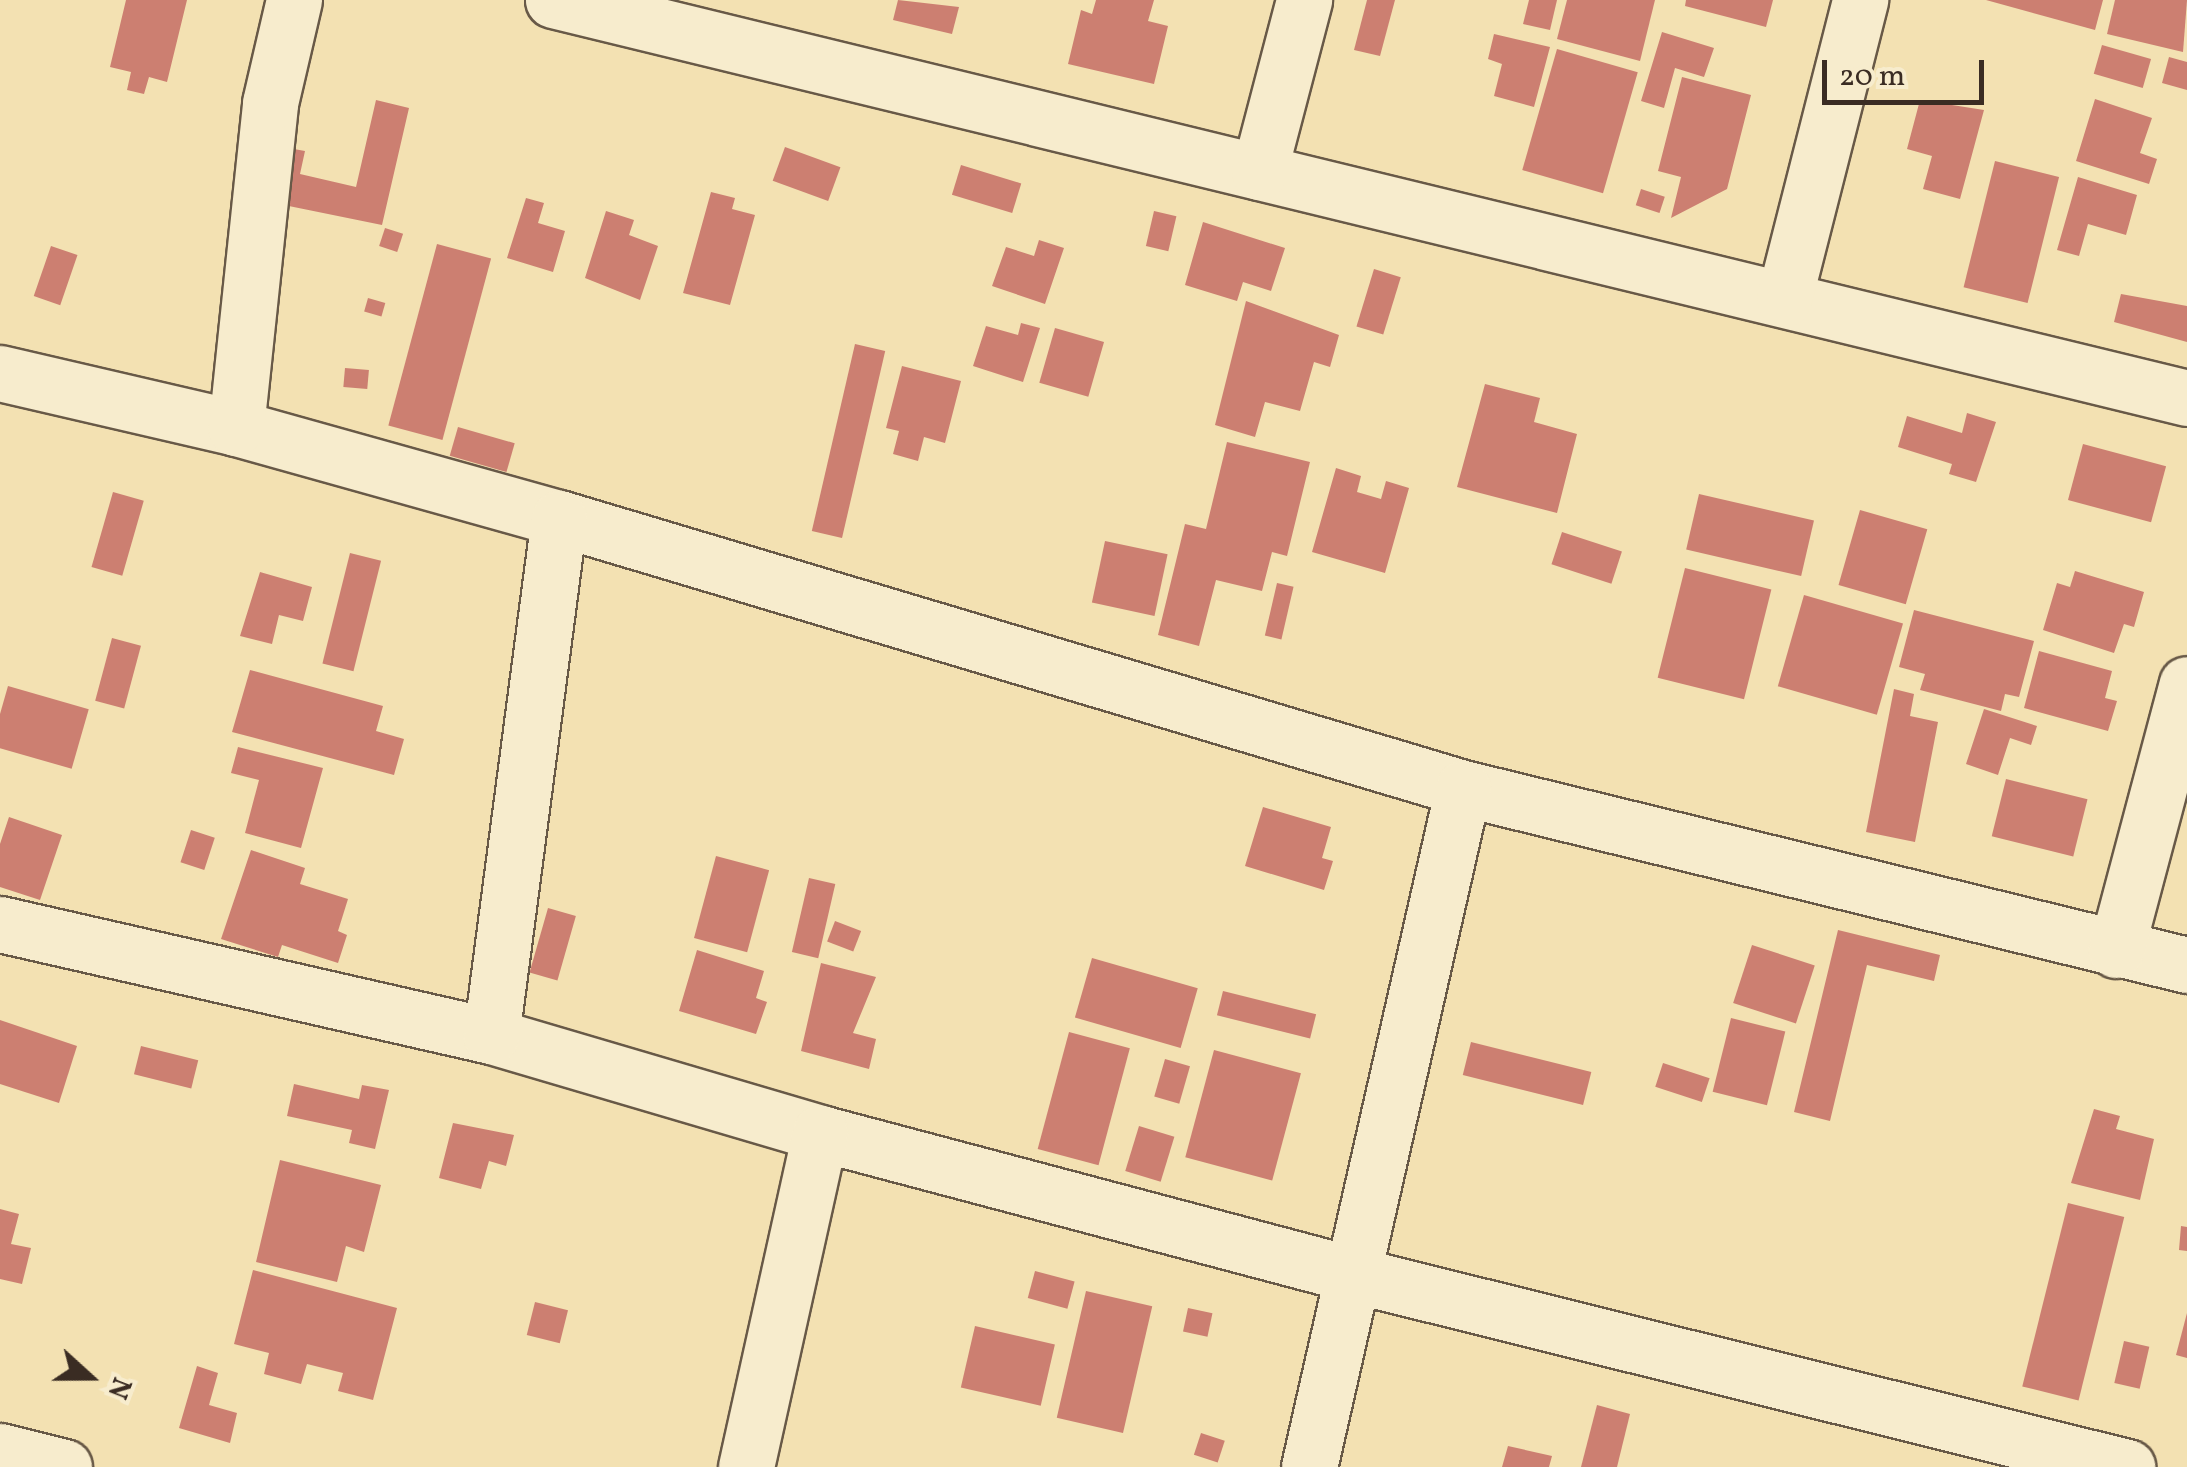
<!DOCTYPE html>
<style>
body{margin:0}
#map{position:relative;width:2187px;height:1467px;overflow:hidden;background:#f3e1b2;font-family:Vollkorn,serif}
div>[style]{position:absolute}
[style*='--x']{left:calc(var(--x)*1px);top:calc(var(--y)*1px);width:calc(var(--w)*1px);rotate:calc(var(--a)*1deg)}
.building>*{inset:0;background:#cc7f71;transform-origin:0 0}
.roads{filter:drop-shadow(2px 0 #685947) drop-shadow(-2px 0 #685947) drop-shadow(0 2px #685947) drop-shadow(0 -2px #685947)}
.street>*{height:55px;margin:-27.5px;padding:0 27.5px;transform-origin:27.5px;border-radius:27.5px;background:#f7eccd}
span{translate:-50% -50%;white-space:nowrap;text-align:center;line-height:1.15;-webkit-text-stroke:8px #f7eccd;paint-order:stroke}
.north{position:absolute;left:40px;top:1327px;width:100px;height:100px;-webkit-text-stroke:8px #f7eccd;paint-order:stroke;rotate:111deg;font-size:28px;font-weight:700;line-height:40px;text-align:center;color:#3a2c23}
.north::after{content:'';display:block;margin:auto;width:35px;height:45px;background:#3a2c23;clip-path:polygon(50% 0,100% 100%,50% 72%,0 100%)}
.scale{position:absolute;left:1822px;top:60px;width:162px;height:45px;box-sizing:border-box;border:5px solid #3a2c23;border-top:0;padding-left:12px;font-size:30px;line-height:35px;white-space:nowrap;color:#3a2c23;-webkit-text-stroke:8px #f7eccd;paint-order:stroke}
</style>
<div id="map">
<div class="building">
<div style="clip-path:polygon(126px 0,187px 0,167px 82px,149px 77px,144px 94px,127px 90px,131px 72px,110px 67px)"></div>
<div style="clip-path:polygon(898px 0,959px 7px,952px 34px,893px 20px)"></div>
<div style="clip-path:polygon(1096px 0,1154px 0,1148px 21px,1168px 26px,1154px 84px,1068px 64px,1081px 10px,1092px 14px)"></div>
<div style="clip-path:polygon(1367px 0,1395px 0,1380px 56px,1354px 50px)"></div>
<div style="clip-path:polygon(1529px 0,1557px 0,1550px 30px,1523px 24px)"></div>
<div style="clip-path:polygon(1567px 0,1655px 0,1640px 61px,1557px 39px)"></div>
<div style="clip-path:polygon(1686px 0,1773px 0,1766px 27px,1685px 6px)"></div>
<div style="clip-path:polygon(1986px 0,2103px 0,2095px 30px)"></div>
<div style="clip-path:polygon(2115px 0,2187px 0,2183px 52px,2107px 34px)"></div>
<div style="clip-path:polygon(1662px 32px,1714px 48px,1704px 77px,1675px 68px,1664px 108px,1641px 101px)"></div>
<div style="clip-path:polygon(1494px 34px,1550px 47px,1534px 107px,1494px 96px,1502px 64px,1488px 59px)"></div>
<div style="left:2102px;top:45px;width:51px;height:30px;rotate:16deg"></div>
<div style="left:1557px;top:49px;width:84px;height:126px;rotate:16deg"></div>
<div style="clip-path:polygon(2169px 57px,2187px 62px,2187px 90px,2162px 83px)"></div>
<div style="clip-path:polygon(1682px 77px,1751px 95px,1727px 189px,1671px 218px,1681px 177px,1658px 171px)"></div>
<div style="clip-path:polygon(2095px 99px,2152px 118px,2140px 153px,2157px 159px,2149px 184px,2076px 161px)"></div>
<div style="clip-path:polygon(376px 100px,409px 108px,382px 225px,279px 204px,277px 146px,305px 151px,300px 174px,356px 187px)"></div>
<div style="clip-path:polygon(1920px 100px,1984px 110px,1960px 199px,1923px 189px,1932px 156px,1907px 149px)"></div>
<div style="left:785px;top:147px;width:59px;height:36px;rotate:20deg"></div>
<div style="left:1995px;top:161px;width:66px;height:130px;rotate:14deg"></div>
<div style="left:961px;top:165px;width:63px;height:31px;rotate:17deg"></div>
<div style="clip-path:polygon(2078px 177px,2137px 195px,2126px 235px,2088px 224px,2079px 256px,2057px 250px)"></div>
<div style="left:1641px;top:189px;width:25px;height:17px;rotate:18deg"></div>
<div style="clip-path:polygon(711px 192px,735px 198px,732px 209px,755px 215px,730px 305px,683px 293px)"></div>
<div style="clip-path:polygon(526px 198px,544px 203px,538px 223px,565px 231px,553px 272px,507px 258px)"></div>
<div style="clip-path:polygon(606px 211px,634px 220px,629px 235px,658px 246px,640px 300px,585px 278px)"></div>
<div style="left:1154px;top:211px;width:23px;height:36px;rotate:13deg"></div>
<div style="clip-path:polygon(1203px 222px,1285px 248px,1271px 291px,1243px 282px,1237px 301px,1185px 285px)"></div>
<div style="left:385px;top:228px;width:19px;height:19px;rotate:18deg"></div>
<div style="clip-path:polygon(1039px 240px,1064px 248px,1045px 304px,992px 286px,1006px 247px,1034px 256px)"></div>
<div style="left:437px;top:244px;width:56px;height:188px;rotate:15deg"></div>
<div style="left:51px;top:246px;width:28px;height:53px;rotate:19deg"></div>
<div style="left:1374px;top:269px;width:28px;height:60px;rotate:17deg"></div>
<div style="clip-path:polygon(2121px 294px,2187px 306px,2187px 342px,2114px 322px)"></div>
<div style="left:368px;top:298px;width:18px;height:14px;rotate:16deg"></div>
<div style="clip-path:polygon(1246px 301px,1339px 335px,1330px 367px,1314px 362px,1300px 411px,1265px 402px,1255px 437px,1215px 425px)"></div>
<div style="clip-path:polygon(1021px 323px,1040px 328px,1023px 382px,973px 366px,986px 326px,1018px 335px)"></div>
<div style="left:1055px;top:328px;width:51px;height:57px;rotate:16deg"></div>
<div style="left:855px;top:344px;width:31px;height:192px;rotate:13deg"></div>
<div style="clip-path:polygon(902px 366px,961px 381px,945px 443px,924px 437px,918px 461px,893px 454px,899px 431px,886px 428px)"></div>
<div style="left:345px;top:368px;width:24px;height:19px;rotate:5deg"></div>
<div style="clip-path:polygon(1485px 384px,1540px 398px,1534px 422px,1577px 434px,1557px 513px,1457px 487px)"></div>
<div style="clip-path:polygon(1967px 413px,1996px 422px,1976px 482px,1949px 474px,1952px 464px,1898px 447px,1907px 416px,1962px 433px)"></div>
<div style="left:458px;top:427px;width:59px;height:30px;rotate:16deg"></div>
<div style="clip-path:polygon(1227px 442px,1310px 462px,1287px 556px,1272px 552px,1262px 591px,1216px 580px,1199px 646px,1158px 635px,1185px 524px,1206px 529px)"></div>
<div style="left:2083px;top:444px;width:86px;height:58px;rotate:15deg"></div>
<div style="clip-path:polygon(1336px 468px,1361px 476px,1357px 492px,1381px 499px,1386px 481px,1409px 488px,1385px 573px,1312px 552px)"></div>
<div style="left:113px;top:492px;width:32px;height:78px;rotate:16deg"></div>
<div style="left:1699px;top:494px;width:118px;height:57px;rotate:13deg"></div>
<div style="left:1860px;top:510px;width:70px;height:78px;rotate:16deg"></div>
<div style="left:1562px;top:532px;width:63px;height:34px;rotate:18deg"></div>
<div style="left:1105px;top:541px;width:64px;height:63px;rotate:12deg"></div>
<div style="left:350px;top:553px;width:32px;height:114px;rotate:14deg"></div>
<div style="left:1685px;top:568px;width:89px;height:113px;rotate:14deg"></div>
<div style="clip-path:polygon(2075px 571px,2144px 592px,2134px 627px,2124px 624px,2114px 653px,2043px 630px,2057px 583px,2070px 587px)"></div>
<div style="clip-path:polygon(260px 572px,312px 587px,303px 621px,279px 615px,272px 644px,240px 636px)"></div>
<div style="left:1277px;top:583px;width:17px;height:54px;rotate:13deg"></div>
<div style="left:1804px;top:595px;width:103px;height:95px;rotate:16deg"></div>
<div style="clip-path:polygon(1914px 610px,2034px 641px,2019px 697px,2005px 694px,2001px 711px,1920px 690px,1925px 674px,1899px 667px)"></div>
<div style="left:112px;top:638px;width:30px;height:65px;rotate:15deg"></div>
<div style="clip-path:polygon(2039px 651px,2112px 671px,2105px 698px,2117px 701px,2108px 731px,2024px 708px)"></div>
<div style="clip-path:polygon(250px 670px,383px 706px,376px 731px,404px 739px,394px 775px,232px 732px)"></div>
<div style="left:8px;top:686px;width:84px;height:62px;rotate:16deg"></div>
<div style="clip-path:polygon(1894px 689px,1914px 694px,1910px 716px,1938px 722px,1915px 842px,1866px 832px)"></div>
<div style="clip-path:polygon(1984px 709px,2037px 726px,2031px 745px,2010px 738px,1998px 775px,1966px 764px)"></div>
<div style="clip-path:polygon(238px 747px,323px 768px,301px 848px,245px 833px,259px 780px,231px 773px)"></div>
<div style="left:2006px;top:779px;width:84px;height:59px;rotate:14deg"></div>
<div style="clip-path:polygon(1263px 807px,1331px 827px,1322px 858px,1333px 861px,1324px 890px,1245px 866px)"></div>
<div style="clip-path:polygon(9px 817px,62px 835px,40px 900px,0 887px,0 844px)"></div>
<div style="left:191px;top:830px;width:25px;height:34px;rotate:18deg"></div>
<div style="clip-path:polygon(251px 850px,305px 868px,300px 884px,348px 899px,338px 931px,347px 935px,338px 963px,282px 945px,278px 957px,221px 939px)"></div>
<div style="left:716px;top:856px;width:55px;height:85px;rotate:15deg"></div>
<div style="left:809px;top:878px;width:27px;height:76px;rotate:13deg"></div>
<div style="left:548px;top:908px;width:29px;height:67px;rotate:16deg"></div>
<div style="left:835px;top:921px;width:28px;height:22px;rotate:21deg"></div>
<div style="clip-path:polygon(1838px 930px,1940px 955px,1934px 981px,1867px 965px,1830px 1121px,1794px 1112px)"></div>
<div style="left:1752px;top:945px;width:66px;height:61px;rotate:18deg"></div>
<div style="clip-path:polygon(697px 950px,764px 971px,756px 998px,767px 1002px,756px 1034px,679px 1011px)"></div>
<div style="left:1092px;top:958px;width:110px;height:62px;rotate:16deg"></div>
<div style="clip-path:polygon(821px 963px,876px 977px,853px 1033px,876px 1039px,869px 1069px,801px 1051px)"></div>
<div style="left:1223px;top:991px;width:96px;height:25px;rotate:14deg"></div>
<div style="left:1731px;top:1018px;width:56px;height:76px;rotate:14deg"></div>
<div style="clip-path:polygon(0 1020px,77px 1046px,59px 1103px,0 1084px)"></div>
<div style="left:1069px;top:1032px;width:63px;height:121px;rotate:15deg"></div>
<div style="left:1471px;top:1042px;width:124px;height:34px;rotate:14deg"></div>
<div style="left:141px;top:1046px;width:59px;height:29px;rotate:14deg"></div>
<div style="left:1214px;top:1050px;width:90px;height:111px;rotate:15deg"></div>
<div style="left:1165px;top:1059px;width:26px;height:39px;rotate:16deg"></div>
<div style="left:1663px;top:1063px;width:49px;height:25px;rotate:18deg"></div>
<div style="clip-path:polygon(294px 1084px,359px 1099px,362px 1085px,389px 1090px,375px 1149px,349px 1143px,352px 1130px,287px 1116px)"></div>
<div style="clip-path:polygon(2094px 1109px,2120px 1116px,2116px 1129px,2154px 1139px,2140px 1200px,2071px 1183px)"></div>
<div style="clip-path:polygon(453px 1123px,514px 1135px,506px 1166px,489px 1161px,481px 1189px,439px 1178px)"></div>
<div style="left:1139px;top:1126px;width:37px;height:47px;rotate:17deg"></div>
<div style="clip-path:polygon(280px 1160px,381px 1185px,364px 1252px,346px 1246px,337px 1282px,256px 1262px)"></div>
<div style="left:2068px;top:1203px;width:58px;height:189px;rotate:14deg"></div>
<div style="clip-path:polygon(0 1209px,19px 1214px,11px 1244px,31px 1248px,22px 1284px,0 1279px)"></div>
<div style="clip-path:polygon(2181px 1226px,2187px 1227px,2187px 1251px,2179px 1250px)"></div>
<div style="clip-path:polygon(253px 1270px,397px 1308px,373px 1400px,338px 1391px,343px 1373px,307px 1364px,301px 1384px,264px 1374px,269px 1353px,234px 1344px)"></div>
<div style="left:1035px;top:1271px;width:41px;height:28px;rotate:15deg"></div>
<div style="left:1086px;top:1291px;width:68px;height:130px;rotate:13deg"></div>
<div style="left:535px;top:1302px;width:34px;height:34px;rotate:14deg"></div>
<div style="left:1188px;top:1308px;width:25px;height:24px;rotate:12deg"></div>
<div style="clip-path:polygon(2187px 1313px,2187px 1358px,2176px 1355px)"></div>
<div style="left:975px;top:1326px;width:82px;height:63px;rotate:13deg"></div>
<div style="left:2124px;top:1341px;width:26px;height:43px;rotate:13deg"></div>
<div style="clip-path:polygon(197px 1366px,218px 1373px,209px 1405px,237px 1413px,230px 1443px,179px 1428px)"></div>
<div style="clip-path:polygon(1597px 1405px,1630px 1414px,1617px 1467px,1581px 1467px)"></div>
<div style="left:1201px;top:1433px;width:25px;height:23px;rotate:18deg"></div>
<div style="clip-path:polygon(1508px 1446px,1552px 1456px,1549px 1467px,1502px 1467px)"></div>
</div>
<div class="roads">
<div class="street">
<div style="--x:553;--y:0;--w:1682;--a:13.69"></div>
<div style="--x:1259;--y:172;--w:178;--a:-75.3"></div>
<div style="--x:1784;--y:299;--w:309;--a:-75.7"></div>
<div style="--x:0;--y:373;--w:242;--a:13.1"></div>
<div style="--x:236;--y:428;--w:335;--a:15.6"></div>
<div style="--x:559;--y:518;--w:943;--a:16.63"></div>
<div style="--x:1463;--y:788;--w:745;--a:13.74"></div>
<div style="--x:236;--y:428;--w:327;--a:-84"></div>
<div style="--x:270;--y:103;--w:106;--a:-76.9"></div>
<div style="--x:0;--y:924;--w:504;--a:12.85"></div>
<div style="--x:491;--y:1036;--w:343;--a:16.4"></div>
<div style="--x:820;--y:1133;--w:554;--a:14.86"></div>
<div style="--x:1355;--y:1275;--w:796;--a:13.97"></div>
<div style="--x:2116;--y:950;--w:275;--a:-75.1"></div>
<div style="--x:491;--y:1036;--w:522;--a:-82.52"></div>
<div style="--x:0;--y:1451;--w:66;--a:14"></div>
<div style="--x:746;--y:1467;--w:342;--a:-77.5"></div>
<div style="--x:1309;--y:1467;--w:696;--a:-77.22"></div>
</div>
</div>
<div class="north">N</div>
<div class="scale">20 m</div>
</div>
